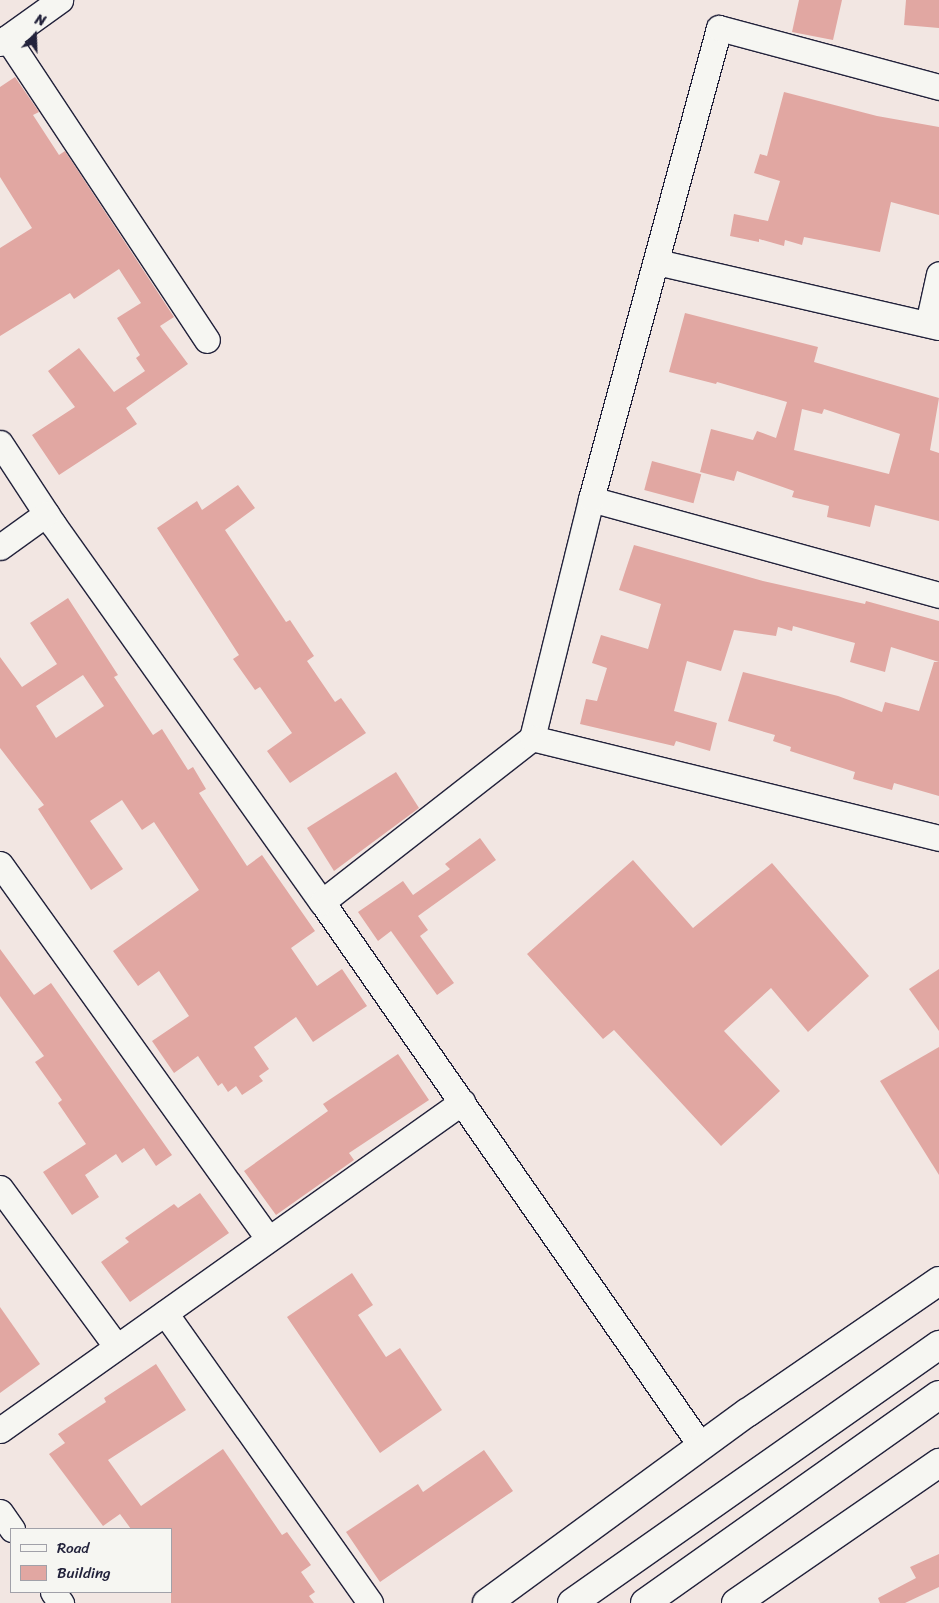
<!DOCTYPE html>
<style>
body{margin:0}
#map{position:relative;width:939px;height:1603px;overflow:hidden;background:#f2e6e2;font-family:Sriracha,sans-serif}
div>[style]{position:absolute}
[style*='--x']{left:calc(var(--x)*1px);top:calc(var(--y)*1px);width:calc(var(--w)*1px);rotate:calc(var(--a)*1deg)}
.building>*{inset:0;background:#e1a7a2;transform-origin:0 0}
.roads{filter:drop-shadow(1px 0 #22223b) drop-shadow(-1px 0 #22223b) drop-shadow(0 1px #22223b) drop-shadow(0 -1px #22223b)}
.minor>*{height:25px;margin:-12.5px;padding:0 12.5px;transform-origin:12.5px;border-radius:12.5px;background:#f6f6f2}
.tertiary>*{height:28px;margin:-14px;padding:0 14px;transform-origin:14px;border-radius:14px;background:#f6f6f2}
.primary>*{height:28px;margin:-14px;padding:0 14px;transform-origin:14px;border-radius:14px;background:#f6f6f2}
span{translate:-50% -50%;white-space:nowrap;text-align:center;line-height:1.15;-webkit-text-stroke:4px #f6f6f2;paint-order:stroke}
.legend{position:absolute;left:10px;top:1528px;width:162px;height:65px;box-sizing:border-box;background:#f6f6f2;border:1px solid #a1a1a9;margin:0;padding:6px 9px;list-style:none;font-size:15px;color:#22223b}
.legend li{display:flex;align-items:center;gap:10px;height:25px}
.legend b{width:25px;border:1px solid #a1a1a9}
.north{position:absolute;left:10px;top:10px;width:50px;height:50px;-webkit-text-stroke:4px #f6f6f2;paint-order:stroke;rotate:20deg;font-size:14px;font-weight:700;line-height:20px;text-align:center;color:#22223b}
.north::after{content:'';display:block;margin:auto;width:18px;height:22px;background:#22223b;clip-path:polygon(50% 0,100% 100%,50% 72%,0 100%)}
</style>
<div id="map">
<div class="building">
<div style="clip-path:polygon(799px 0,842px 0,833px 40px,792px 32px)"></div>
<div style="clip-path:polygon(906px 0,939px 0,939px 28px,904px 25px)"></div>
<div style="clip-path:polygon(15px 77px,39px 112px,33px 115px,59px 155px,65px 151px,174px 317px,160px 326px,188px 364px,126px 408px,137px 424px,59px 475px,32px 435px,75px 407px,48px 371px,79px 348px,114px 392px,145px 371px,136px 358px,140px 355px,117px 318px,141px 303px,119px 269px,74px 299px,70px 293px,0 336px,0 248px,32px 228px,0 177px,0 87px)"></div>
<div style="clip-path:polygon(784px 92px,877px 116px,939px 127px,939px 215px,891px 202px,880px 252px,804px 237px,802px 245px,785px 240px,784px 246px,759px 239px,759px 242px,730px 236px,734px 214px,768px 221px,780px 181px,754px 173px,760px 154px,767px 156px)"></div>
<div style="clip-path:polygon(evenodd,685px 313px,818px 347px,814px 362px,939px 398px,930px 450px,939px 453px,939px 521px,875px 505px,870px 527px,827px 517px,829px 506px,792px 497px,794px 491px,737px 471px,734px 481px,700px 472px,711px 429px,753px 440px,757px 431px,776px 438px,787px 402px,717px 382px,716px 384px,669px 372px,685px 313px,802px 409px,822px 414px,824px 409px,900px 434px,889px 474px,794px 450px,802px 409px)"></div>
<div style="left:652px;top:461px;width:51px;height:30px;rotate:15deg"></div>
<div style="clip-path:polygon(238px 485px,255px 508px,225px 530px,286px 622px,290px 620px,314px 656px,307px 661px,335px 702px,341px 698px,366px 733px,290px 783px,267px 751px,292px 733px,260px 687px,255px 690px,233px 659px,239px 655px,157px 528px,197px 501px,202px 510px)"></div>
<div style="clip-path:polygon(634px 545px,763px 581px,865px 604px,866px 601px,939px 621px,939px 662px,891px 647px,885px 672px,850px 662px,855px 643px,793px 626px,792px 631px,778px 627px,776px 636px,734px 630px,721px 671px,687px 661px,674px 711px,717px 723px,710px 751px,676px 741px,674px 746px,580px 724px,586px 699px,597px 701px,607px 668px,592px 663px,601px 635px,648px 649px,661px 604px,619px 590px)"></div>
<div style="clip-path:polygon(evenodd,68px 598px,118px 675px,114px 677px,153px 735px,162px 729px,188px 770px,193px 767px,206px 789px,199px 793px,247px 866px,262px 855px,315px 931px,291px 948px,317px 986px,342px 969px,367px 1006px,313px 1042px,296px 1017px,254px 1047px,269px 1069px,259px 1076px,263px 1081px,242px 1095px,236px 1086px,228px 1092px,222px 1083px,218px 1086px,198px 1056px,174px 1073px,152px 1041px,189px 1016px,159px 971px,138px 986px,113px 951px,199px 890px,154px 822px,142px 830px,122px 800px,90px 821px,123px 869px,91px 890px,38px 809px,44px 805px,0 748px,0 657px,22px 687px,57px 664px,30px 623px,68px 598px,83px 675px,104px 706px,56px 738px,36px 706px,83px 675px)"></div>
<div style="clip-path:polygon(934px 662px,939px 662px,939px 796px,894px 783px,892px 790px,853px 779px,855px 772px,790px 751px,791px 747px,773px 741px,775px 735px,728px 721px,743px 672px,838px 696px,882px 712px,885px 702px,919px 711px)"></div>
<div style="clip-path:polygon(396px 772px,419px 808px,334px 871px,307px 828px)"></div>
<div style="clip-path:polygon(480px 838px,496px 860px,418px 916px,428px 930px,420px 936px,454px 983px,437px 995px,391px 931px,378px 941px,358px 912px,403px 881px,413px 895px,450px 869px,445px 864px)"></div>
<div style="clip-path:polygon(633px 860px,693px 928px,772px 863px,869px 976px,808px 1032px,771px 988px,724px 1031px,780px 1091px,721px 1146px,614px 1030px,603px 1039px,527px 954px)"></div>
<div style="clip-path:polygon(0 949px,34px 995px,51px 983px,172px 1155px,156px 1166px,144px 1148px,122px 1163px,116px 1154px,85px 1175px,99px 1197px,72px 1215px,43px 1172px,86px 1144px,58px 1103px,62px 1100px,35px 1062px,44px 1056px,0 996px)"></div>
<div style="clip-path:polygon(939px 969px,939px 1031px,909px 989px)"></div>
<div style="clip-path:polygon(939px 1047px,939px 1175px,880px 1081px)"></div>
<div style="clip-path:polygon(398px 1054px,429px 1100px,349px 1153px,354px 1160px,276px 1215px,244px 1171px,328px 1111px,323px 1104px)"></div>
<div style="clip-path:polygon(200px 1193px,229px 1233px,130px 1302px,101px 1262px,129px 1242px,125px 1238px,174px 1204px,178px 1208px)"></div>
<div style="clip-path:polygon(352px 1273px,373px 1305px,358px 1315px,386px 1357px,400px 1348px,442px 1410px,380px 1453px,287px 1317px)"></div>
<div style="clip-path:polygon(0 1307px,40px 1364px,0 1393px)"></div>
<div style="clip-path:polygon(156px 1364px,186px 1410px,108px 1460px,141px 1506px,223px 1449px,282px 1535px,287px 1532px,311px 1565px,301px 1572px,315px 1592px,309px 1596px,314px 1603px,171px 1603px,171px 1529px,131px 1529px,120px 1514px,103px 1526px,49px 1454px,65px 1443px,58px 1434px,106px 1402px,104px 1398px)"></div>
<div style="clip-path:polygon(484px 1450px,513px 1491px,380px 1582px,346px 1532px,418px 1484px,423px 1492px)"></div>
<div style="clip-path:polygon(939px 1554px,939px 1587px,905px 1603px,880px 1603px,878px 1598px,916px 1578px,910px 1567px)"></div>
</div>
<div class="roads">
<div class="minor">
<div style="--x:7;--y:38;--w:362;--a:56.5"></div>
<div style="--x:0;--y:43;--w:74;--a:-35.6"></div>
<div style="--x:657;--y:262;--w:289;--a:13"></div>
<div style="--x:928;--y:324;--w:51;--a:-77.6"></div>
<div style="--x:0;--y:443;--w:97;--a:56.8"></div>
<div style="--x:53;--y:524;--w:464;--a:54.6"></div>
<div style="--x:322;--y:902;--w:663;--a:55.14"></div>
<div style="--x:591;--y:499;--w:361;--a:15.4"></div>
<div style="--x:0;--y:547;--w:57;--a:-35.7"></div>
<div style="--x:532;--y:738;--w:246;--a:-76.1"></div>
<div style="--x:591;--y:499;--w:488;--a:-74.8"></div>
<div style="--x:719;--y:28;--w:228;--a:15"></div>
<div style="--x:0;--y:864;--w:461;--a:54.4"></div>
<div style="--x:322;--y:902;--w:266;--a:-38"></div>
<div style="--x:532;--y:738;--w:419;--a:13.8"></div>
<div style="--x:0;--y:1188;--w:197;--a:53.7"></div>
<div style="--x:165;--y:1313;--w:355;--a:54.7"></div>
<div style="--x:0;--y:1430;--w:567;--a:-35.37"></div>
<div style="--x:0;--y:1512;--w:21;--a:55"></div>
<div style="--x:53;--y:1592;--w:14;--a:54"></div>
</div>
<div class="tertiary">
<div style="--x:487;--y:1603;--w:322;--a:-36.2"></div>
<div style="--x:747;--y:1413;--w:233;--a:-34.5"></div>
<div style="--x:736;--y:1603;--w:247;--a:-34.6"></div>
</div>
<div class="primary">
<div style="--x:572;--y:1603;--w:449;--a:-35.1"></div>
<div style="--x:645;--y:1603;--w:360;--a:-35.3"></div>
</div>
</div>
<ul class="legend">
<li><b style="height:6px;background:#f6f6f2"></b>Road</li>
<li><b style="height:14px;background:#e1a7a2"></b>Building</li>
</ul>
<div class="north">N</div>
</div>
